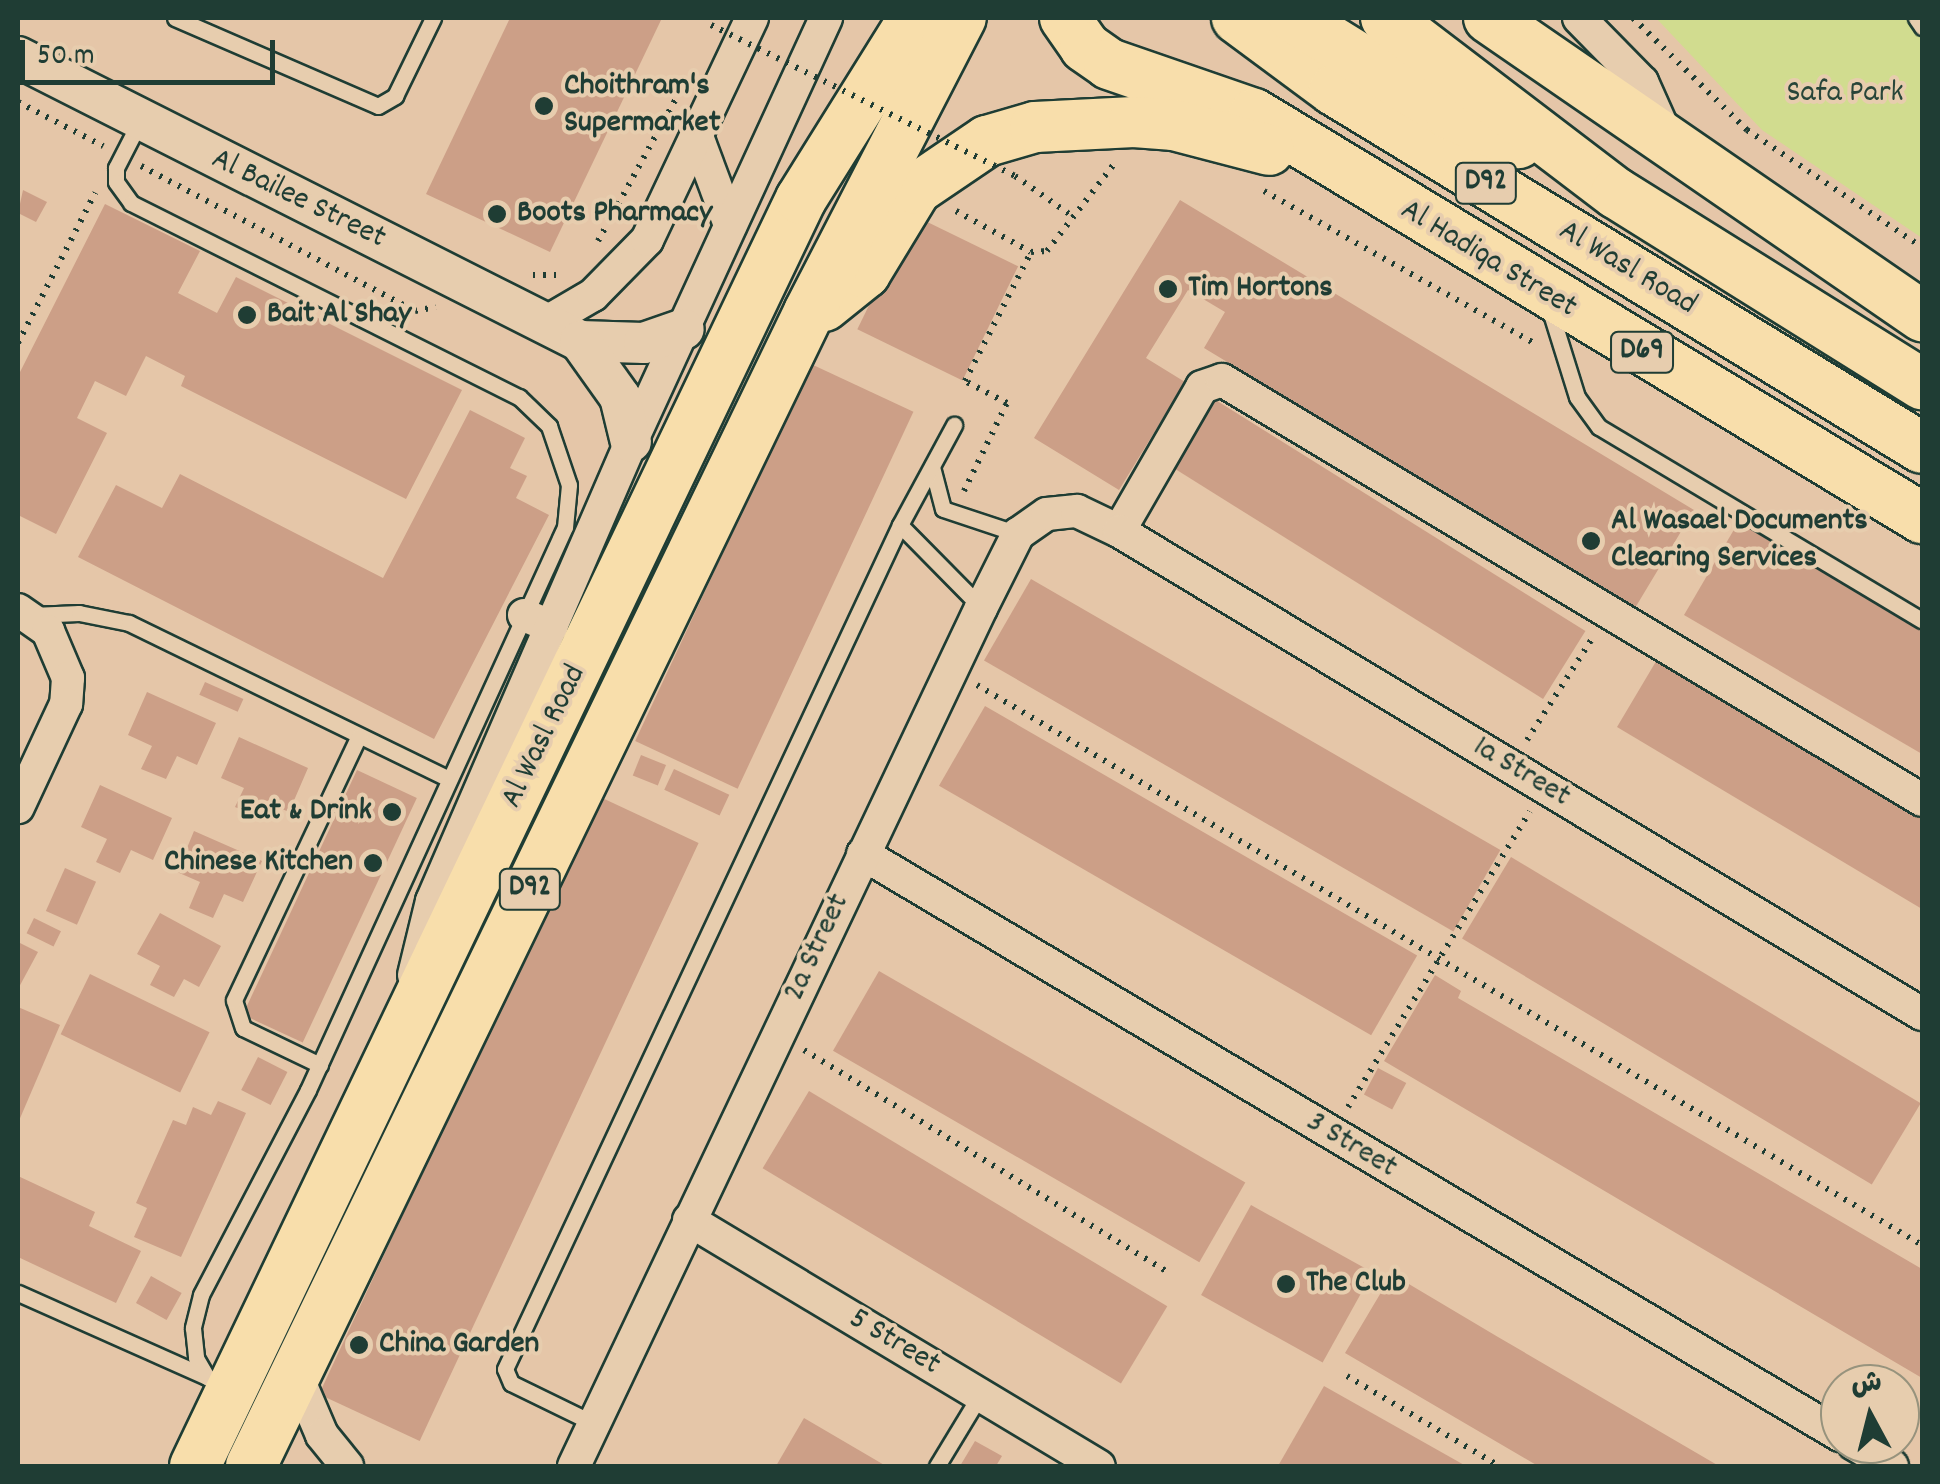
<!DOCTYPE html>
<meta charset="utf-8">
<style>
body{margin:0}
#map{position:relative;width:1940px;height:1484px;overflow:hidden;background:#e5c6a8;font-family:Dekko,"Playpen Sans Arabic",sans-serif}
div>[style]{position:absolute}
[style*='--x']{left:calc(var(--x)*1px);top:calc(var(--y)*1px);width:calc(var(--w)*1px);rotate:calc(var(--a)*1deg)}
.green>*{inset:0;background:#d1dc8f}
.building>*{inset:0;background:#cc9f87;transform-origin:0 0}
.path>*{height:6px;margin-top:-3px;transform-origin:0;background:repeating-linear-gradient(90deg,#1f3d34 0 2.5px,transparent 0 10.5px)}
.roads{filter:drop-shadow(2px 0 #1f3d34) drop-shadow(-2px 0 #1f3d34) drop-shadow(0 2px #1f3d34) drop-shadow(0 -2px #1f3d34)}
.service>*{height:15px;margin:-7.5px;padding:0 7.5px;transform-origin:7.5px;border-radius:7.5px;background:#e7cdae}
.minor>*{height:32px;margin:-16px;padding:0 16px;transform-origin:16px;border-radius:16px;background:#e7cdae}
.tertiary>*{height:40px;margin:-20px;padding:0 20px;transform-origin:20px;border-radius:20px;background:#e7cdae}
.primary>*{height:50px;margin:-25px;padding:0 25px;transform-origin:25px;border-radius:25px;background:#f8deab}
.path-bridge>*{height:6px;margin-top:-3px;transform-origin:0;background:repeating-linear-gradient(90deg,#1f3d34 0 2.5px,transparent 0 10.5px)}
.dots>*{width:28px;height:28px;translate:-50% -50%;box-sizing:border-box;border:5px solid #e7cdae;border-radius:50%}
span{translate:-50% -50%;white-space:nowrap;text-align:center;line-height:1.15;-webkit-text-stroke:8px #e7cdae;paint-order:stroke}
.shield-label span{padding:2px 8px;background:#e7cdae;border:2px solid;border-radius:8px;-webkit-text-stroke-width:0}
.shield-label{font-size:30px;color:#1f3d34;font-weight:700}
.poi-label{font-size:32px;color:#1f3d34;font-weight:700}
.left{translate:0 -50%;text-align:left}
.right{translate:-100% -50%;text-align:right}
.park-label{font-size:32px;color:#284539}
.street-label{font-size:32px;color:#1f3d34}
.frame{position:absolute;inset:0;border:20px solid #1f3d34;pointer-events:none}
.north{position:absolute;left:1820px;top:1364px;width:100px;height:100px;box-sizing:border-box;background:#e7cdae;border:2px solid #97937d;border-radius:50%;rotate:353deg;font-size:28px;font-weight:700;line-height:40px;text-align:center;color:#1f3d34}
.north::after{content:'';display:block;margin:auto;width:35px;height:45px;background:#1f3d34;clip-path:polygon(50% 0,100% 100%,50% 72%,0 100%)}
.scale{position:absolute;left:20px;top:40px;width:255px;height:45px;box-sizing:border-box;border:5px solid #1f3d34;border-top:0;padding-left:12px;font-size:30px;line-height:35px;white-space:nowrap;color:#1f3d34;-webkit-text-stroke:8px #e7cdae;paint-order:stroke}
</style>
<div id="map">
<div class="green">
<div style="clip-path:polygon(1656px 18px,1922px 18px,1922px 238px,1762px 130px)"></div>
</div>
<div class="building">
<div style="clip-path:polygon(510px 18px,662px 18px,550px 252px,426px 194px)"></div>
<div style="clip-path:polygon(23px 190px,47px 202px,36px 222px,18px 213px)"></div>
<div style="clip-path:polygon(1180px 200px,1694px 510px,1635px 608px,1204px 348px,1225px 312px,1188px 290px,1146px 358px,1185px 382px,1119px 490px,1034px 438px)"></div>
<div style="clip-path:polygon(105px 204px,200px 251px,178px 293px,217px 313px,236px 277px,462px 390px,406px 499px,181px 386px,185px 376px,146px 356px,126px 396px,95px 381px,77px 418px,107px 433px,56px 534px,18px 515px,18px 376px)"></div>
<div style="left:913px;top:215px;width:117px;height:127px;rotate:26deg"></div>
<div style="left:811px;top:364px;width:113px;height:416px;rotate:25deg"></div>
<div style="left:1214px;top:399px;width:438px;height:80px;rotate:32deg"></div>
<div style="clip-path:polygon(470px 410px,525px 438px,510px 468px,527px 476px,516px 498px,549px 515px,434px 739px,78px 557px,116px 485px,162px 508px,180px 474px,383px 578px)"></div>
<div style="clip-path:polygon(1739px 521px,1922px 628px,1922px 754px,1684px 615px)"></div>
<div style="left:1031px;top:579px;width:542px;height:94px;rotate:30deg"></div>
<div style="clip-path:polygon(1658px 658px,1922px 815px,1922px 909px,1617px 727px)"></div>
<div style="left:205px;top:682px;width:42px;height:14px;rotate:24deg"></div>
<div style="clip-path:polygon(147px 692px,216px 723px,197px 765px,177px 756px,166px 779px,141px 769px,152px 746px,128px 735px)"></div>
<div style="left:985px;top:706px;width:499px;height:92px;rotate:30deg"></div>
<div style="clip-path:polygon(239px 737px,308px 768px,289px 812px,268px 803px,261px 818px,235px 807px,244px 788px,221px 778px)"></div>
<div style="left:641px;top:755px;width:27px;height:22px;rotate:22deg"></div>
<div style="left:674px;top:769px;width:61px;height:23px;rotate:25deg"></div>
<div style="left:357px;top:770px;width:66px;height:270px;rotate:25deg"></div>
<div style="clip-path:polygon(100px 785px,172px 818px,153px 860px,131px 850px,120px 873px,96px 862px,107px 839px,81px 827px)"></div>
<div style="left:598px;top:796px;width:111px;height:660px;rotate:25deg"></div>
<div style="clip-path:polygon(194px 831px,262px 861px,243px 902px,224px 894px,213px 918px,189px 908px,200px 882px,177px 872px)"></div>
<div style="left:1511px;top:857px;width:478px;height:95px;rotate:31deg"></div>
<div style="left:65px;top:868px;width:34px;height:47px;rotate:24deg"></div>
<div style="clip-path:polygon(160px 913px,221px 946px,199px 987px,184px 979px,174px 997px,150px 985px,160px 966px,137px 954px)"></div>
<div style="left:34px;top:918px;width:30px;height:17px;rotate:26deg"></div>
<div style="clip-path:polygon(18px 942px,38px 952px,18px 989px)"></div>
<div style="left:879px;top:971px;width:423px;height:92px;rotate:30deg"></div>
<div style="left:90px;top:974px;width:133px;height:67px;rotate:26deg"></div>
<div style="clip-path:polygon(1435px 975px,1461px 991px,1458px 998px,1922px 1269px,1922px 1378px,1384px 1061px)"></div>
<div style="clip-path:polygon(18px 1007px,60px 1025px,18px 1123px)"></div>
<div style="left:258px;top:1057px;width:33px;height:37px;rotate:27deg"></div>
<div style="left:1378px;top:1068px;width:32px;height:30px;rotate:28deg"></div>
<div style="left:809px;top:1091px;width:418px;height:90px;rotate:31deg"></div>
<div style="clip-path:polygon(218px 1101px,246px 1113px,181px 1257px,134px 1237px,147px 1208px,136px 1203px,173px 1120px,186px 1125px,193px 1107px,211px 1115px)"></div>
<div style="clip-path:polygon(18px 1176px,95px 1212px,89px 1226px,141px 1251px,116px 1303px,18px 1257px)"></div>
<div style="left:1251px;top:1205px;width:139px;height:103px;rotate:29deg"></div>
<div style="clip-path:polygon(1392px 1274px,1498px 1337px,1719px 1466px,1538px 1466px,1345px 1353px)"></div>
<div style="left:151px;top:1276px;width:35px;height:31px;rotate:29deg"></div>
<div style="clip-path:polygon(1324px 1386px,1466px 1466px,1278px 1466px)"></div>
<div style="clip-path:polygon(804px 1418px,886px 1466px,776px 1466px)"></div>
<div style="clip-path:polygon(975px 1441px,1002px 1456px,996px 1466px,960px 1466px)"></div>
</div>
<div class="path">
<div style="--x:1633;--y:18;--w:160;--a:44.5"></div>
<div style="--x:1747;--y:130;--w:211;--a:33.8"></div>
<div style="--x:18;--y:102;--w:96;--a:27.4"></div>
<div style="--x:141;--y:166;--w:310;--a:27.9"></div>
<div style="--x:415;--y:311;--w:21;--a:-11"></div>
<div style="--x:1015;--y:176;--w:73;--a:35"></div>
<div style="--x:1264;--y:191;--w:313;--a:29.4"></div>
<div style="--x:956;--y:211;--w:85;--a:28.7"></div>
<div style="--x:1031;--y:252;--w:16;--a:-4"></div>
<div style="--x:1047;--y:251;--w:110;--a:-52.4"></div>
<div style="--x:598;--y:241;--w:166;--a:-61.3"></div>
<div style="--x:533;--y:275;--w:28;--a:0"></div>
<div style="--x:18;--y:343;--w:169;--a:-62.8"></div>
<div style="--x:964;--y:491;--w:98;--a:-64"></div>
<div style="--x:1007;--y:403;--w:47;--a:-152.4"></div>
<div style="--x:965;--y:381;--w:145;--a:-62.9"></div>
<div style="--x:977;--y:685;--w:1098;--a:30.65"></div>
<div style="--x:1527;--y:740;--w:122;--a:-57.3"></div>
<div style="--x:804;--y:1050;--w:428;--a:31.4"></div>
<div style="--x:1348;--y:1107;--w:347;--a:-58.4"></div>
<div style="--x:1347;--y:1376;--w:177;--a:30.6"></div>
</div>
<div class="roads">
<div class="service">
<div style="--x:175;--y:18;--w:221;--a:23.4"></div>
<div style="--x:378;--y:106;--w:20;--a:-30"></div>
<div style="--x:395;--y:96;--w:87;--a:-64"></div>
<div style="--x:1916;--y:18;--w:11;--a:56"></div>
<div style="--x:140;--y:121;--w:53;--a:117.1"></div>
<div style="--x:116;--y:168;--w:14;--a:90"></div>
<div style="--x:116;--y:182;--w:26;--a:54"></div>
<div style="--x:131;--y:203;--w:434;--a:26.6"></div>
<div style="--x:519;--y:397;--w:42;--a:44"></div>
<div style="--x:549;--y:426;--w:62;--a:71.3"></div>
<div style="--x:569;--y:485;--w:42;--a:95.4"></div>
<div style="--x:565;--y:527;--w:619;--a:114.54"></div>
<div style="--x:308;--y:1090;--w:231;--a:117.6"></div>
<div style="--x:201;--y:1295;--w:34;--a:104"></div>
<div style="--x:193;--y:1328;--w:30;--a:84"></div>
<div style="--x:196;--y:1358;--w:22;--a:60"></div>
<div style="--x:207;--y:1377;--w:20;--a:30"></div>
<div style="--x:1549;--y:307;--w:94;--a:72.7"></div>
<div style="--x:1577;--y:397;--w:37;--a:54"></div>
<div style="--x:1599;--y:427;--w:376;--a:30.9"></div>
<div style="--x:932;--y:467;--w:43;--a:75.3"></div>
<div style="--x:943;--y:509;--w:79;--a:18.4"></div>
<div style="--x:900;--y:525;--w:115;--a:45.4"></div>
<div style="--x:32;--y:615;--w:47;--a:-2.4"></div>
<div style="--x:79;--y:613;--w:51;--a:11.3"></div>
<div style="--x:129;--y:623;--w:356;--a:26"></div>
<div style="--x:320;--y:1065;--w:85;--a:-154.3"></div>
<div style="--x:243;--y:1028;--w:29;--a:-108"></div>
<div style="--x:234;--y:1000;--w:292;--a:-64.7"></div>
<div style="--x:18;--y:1293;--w:207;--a:24"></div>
<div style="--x:595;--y:1424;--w:93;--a:-154"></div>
<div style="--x:511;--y:1383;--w:15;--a:-113"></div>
<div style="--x:505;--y:1369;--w:932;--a:-64.92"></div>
<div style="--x:900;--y:525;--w:114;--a:-61.6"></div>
<div style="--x:937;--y:1466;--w:83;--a:-58.8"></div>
</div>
<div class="minor">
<div style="--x:1579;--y:18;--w:90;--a:45.5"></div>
<div style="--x:1642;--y:82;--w:64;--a:65.9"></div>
<div style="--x:698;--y:139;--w:92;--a:69.6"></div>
<div style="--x:545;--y:323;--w:56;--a:-30.3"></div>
<div style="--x:593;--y:295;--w:77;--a:-45.5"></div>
<div style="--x:647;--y:240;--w:246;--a:-64.7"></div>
<div style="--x:1119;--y:531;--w:166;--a:-60"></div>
<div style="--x:1202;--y:387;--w:21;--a:-19"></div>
<div style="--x:1222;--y:380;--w:816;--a:30.96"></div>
<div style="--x:18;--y:610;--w:37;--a:35"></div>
<div style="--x:48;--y:631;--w:51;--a:66.9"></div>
<div style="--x:68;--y:678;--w:26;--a:94"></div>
<div style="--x:66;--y:704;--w:114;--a:115"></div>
<div style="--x:524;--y:615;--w:30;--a:23"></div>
<div style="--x:863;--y:854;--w:1137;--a:30.74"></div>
<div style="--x:414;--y:975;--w:76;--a:-76.3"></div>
<div style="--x:432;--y:901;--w:500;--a:-66.56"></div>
<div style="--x:631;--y:442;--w:467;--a:-65.3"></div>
<div style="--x:689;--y:1220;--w:478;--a:31"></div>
<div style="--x:296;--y:1374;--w:66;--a:66.9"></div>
<div style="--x:322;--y:1435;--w:40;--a:51"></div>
<div style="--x:1854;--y:1444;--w:44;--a:30.1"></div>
<div style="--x:574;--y:1466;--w:950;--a:-64.62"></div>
<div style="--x:981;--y:608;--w:83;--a:-63.4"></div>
<div style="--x:1018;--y:534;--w:35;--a:-35"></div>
<div style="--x:1047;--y:514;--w:30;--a:-6"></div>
<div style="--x:1077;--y:511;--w:47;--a:25.5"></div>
<div style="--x:1119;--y:531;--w:937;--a:31.03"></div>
</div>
<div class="tertiary">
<div style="--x:18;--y:57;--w:630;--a:26.81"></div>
<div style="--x:580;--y:341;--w:64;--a:1.8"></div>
<div style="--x:644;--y:343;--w:42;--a:-19.3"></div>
<div style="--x:580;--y:341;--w:69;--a:54.5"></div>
<div style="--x:620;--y:397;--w:46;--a:76.3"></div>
</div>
<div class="primary">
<div style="--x:1065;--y:18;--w:35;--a:55"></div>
<div style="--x:1085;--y:47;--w:29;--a:35"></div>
<div style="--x:1109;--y:64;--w:153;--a:19"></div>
<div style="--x:1254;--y:114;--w:781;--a:31.17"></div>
<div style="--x:1237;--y:18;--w:121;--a:36.6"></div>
<div style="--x:1334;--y:90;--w:688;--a:31.33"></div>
<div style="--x:1294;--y:18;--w:185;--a:31.7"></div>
<div style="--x:1451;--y:115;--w:73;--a:22.7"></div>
<div style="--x:1386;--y:18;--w:289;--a:37.3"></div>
<div style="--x:1616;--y:193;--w:361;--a:32"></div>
<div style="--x:1489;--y:18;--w:526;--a:34.54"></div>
<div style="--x:824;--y:306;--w:53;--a:-38.8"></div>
<div style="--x:865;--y:273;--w:98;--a:-58.7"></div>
<div style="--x:916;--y:189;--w:86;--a:-34.1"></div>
<div style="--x:987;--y:141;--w:50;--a:-16.3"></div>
<div style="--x:1035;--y:127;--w:99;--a:-2.9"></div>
<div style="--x:1134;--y:122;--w:40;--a:4.3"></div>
<div style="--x:1174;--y:125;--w:98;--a:14.7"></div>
<div style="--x:195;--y:1466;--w:1404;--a:-64.44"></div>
<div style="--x:801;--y:199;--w:213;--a:-58"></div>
<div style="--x:251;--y:1466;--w:1282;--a:-64.19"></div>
<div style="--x:809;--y:312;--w:331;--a:-62.7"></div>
</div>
</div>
<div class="path-bridge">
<div style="--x:711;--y:25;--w:339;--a:26.4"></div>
</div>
<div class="dots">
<div style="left:544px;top:106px;background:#1f3d34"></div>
<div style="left:497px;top:214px;background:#1f3d34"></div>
<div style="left:1168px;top:289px;background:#1f3d34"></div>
<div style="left:247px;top:315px;background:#1f3d34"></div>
<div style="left:1591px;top:541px;background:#1f3d34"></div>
<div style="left:392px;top:812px;background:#1f3d34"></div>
<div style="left:373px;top:863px;background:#1f3d34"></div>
<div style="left:1286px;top:1284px;background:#1f3d34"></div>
<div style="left:359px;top:1345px;background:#1f3d34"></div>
</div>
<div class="shield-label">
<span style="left:1486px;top:183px">D92</span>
<span style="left:1642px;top:352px">D69</span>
<span style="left:530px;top:889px">D92</span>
</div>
<div class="poi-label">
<span class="left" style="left:564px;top:106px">Choithram's<br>Supermarket</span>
<span class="left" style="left:517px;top:214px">Boots Pharmacy</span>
<span class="left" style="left:1188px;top:289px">Tim Hortons</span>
<span class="left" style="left:267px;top:315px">Bait Al Shay</span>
<span class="left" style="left:1611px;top:541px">Al Wasael Documents<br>Clearing Services</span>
<span class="right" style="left:372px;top:812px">Eat &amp; Drink</span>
<span class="right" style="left:353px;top:863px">Chinese Kitchen</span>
<span class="left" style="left:1306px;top:1284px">The Club</span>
<span class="left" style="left:379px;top:1345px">China Garden</span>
</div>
<div class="park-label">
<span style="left:1845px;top:94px">Safa Park</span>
</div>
<div class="street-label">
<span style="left:298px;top:200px;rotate:26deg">Al Bailee Street</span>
<span style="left:1488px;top:260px;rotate:31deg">Al Hadiqa Street</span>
<span style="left:1627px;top:269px;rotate:31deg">Al Wasl Road</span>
<span style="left:545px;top:737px;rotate:-64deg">Al Wasl Road</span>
<span style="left:1521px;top:773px;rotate:31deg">1a Street</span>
<span style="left:818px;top:948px;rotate:-65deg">2a Street</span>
<span style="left:1351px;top:1146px;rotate:31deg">3 Street</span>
<span style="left:894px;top:1343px;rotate:31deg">5 Street</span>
</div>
<div class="frame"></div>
<div class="north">ش</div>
<div class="scale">50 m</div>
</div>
